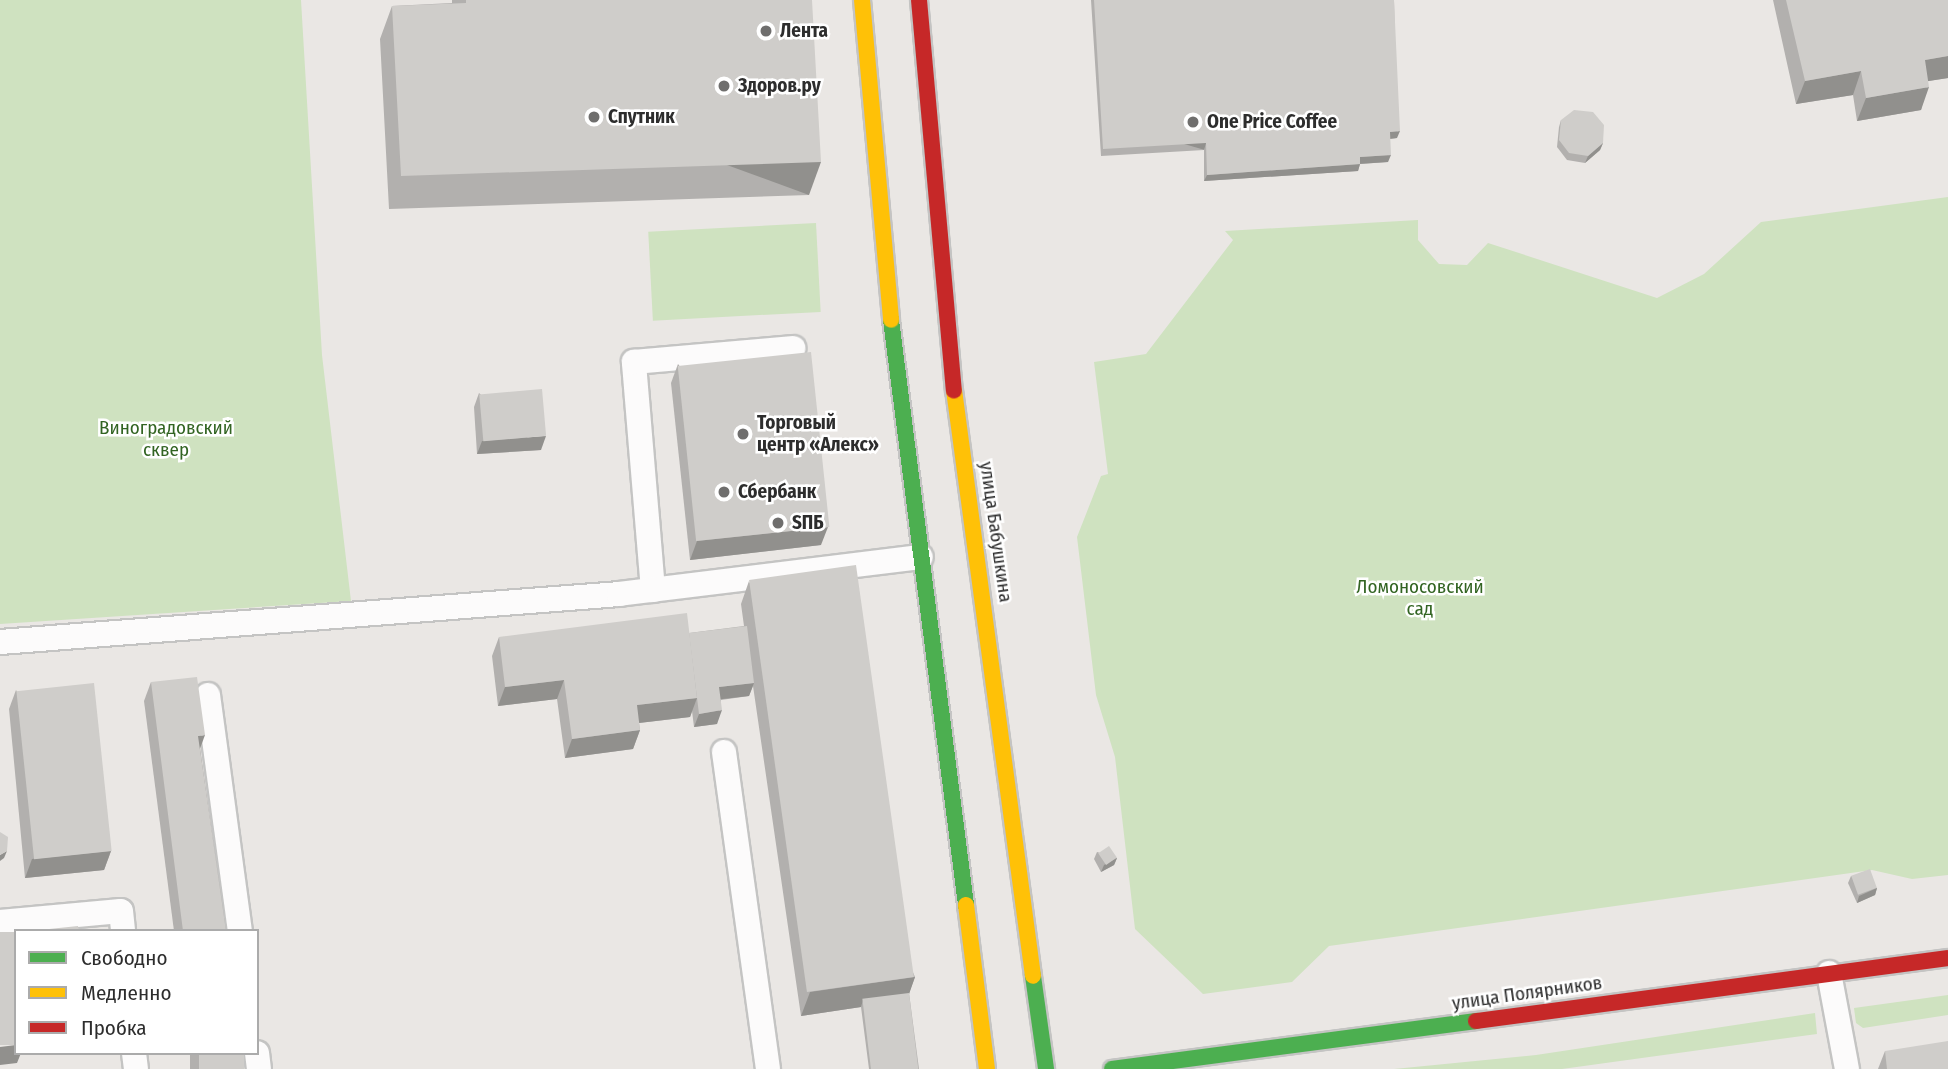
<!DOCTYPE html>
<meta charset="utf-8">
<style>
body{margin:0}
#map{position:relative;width:1948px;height:1069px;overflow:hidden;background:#eae7e4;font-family:"Fira Sans Condensed",sans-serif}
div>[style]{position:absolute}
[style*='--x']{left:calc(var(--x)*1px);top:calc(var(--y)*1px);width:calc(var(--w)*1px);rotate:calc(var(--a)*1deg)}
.green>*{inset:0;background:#cfe2c0;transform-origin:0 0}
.roads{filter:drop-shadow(2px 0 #c4c4c3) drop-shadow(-2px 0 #c4c4c3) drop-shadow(0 2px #c4c4c3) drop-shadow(0 -2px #c4c4c3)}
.lane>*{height:24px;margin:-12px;padding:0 12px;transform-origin:12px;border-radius:12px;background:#fcfbfb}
.fast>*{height:16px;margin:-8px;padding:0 8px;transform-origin:8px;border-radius:8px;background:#4caf50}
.slow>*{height:16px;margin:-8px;padding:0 8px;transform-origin:8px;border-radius:8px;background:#ffc107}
.jam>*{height:16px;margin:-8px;padding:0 8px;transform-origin:8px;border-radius:8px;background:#c62828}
.wall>*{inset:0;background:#b2b0ae;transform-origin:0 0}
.shaded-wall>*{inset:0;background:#91908d;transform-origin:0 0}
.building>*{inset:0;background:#cfcdca;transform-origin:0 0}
.dots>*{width:19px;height:19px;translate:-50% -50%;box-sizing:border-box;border:4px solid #fff;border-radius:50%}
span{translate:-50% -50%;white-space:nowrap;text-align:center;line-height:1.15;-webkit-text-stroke:5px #fff;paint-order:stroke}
.poi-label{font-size:19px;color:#2d2d2d;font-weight:700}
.left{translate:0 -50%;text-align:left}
.park-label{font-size:19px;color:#326422}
.street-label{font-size:19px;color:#2d2d2d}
.legend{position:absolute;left:14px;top:929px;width:245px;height:126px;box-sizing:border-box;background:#fff;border:2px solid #ababab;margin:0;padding:9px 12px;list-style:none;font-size:21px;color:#2d2d2d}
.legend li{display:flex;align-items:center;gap:14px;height:35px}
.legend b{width:35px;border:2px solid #ababab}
</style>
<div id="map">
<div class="green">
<div style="clip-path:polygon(0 0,301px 0,322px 355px,351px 601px,0 624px)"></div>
<div style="clip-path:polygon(1948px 197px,1948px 875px,1912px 879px,1872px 870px,1329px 946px,1292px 982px,1203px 994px,1135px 929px,1115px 757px,1096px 695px,1077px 537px,1101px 476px,1108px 474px,1094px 362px,1146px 354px,1233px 240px,1225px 231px,1418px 220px,1418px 240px,1439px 264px,1467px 265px,1488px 243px,1657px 298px,1704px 274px,1761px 222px)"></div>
<div style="left:816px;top:223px;width:89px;height:168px;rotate:87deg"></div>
<div style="clip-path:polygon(1948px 995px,1948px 1015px,1863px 1028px,1856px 1023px,1854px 1008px)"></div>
<div style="clip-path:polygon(1815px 1013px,1817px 1034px,1562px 1069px,1394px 1069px,1536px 1055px)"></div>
</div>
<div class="roads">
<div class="lane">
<div style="--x:653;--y:590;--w:229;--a:-94.8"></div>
<div style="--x:634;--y:362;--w:160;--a:-5"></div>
<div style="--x:0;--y:642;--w:621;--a:-4.43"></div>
<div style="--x:619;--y:594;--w:304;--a:-7"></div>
<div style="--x:208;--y:695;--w:238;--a:82.3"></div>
<div style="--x:724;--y:752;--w:320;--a:82.1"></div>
<div style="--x:0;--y:922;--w:121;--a:-5.2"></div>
<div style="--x:121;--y:911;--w:20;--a:84"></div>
<div style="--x:1829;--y:973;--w:98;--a:79.4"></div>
<div style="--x:134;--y:1053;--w:16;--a:83"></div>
<div style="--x:257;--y:1053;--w:16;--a:83"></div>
</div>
<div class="fast">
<div style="--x:891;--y:320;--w:590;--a:82.69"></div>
<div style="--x:1033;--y:976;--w:94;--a:82"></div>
<div style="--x:1112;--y:1069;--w:367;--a:-7.5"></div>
</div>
<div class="slow">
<div style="--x:862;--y:0;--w:321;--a:84.8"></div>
<div style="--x:954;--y:390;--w:591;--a:82.32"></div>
<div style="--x:966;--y:905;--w:165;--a:82.7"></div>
</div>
<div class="jam">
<div style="--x:919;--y:0;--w:392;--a:84.9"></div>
<div style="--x:1476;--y:1021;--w:476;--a:-7.6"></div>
</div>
</div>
<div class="wall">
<div style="clip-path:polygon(452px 0,812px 0,809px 195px,389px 209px,380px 39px,392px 6px,452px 3px)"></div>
<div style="clip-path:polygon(1091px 0,1394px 0,1397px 138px,1390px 139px,1388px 162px,1360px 164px,1358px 171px,1204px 181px,1204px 150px,1101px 156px)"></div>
<div style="clip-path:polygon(1773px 0,1948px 0,1948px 78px,1928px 81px,1921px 110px,1857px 121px,1853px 95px,1796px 104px)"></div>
<div style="clip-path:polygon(1561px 120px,1603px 143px,1600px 150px,1585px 163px,1567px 160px,1557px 147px,1559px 127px)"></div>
<div style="clip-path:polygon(678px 364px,821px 545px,690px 560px,671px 383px)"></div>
<div style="clip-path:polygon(479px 393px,541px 450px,477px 454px,474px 407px)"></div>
<div style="clip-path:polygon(749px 581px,915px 977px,909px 993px,919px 1069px,869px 1069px,861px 1007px,801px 1016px,753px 686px,749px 696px,721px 700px,717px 724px,694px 727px,692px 711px,690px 717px,639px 723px,640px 730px,633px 749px,565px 758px,557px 699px,498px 706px,492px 656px,499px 637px,689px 633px,744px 626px,741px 604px)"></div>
<div style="clip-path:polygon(151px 682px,200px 747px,226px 931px,174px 931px,144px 701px)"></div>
<div style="clip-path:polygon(16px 690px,111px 851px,104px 870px,25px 878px,9px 709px)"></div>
<div style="clip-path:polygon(1097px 852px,1117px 858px,1114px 865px,1101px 872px,1094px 859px)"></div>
<div style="clip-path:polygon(1851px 876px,1877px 888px,1875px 895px,1857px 903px,1848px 883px)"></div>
<div style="clip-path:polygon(1885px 1051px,1948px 1069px,1878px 1069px)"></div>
<div style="left:190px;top:1053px;width:54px;height:16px"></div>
</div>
<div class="shaded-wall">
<div style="clip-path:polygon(1948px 56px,1948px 78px,1916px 83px,1925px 60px)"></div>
<div style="clip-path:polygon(1861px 71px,1853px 95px,1796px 104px,1805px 81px)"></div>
<div style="clip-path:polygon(1929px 87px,1921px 110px,1857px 121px,1866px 98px)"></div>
<div style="clip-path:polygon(1400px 131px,1397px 138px,1388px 139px,1390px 132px)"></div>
<div style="left:1206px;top:143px;width:7px;height:103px;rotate:106deg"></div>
<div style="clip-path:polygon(1603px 143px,1600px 150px,1585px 163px,1588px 156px)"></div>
<div style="clip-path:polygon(1391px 155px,1388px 162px,1358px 164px,1360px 157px)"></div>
<div style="left:821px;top:162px;width:35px;height:420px;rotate:110deg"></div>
<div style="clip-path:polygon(1360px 164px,1358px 171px,1204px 181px,1207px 175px)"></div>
<div style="clip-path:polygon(546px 436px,541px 450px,477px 454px,482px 441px)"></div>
<div style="clip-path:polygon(828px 527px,821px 545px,690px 560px,697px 541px)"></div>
<div style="clip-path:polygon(564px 680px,557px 699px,498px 706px,505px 687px)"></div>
<div style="clip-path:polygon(754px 683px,749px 696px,714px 700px,719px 687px)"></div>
<div style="clip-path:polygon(697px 698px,690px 717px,630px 724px,637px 705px)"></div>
<div style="clip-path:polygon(722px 710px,717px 724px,694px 727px,699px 714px)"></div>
<div style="clip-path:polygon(640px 730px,633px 749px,565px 758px,572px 739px)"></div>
<div style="clip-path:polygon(205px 735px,198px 754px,198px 736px)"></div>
<div style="clip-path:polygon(7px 851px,4px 858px,0 861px,0 855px)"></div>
<div style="clip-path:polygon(111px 851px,104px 870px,25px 878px,32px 859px)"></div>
<div style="clip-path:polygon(1117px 858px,1114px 865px,1101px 872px,1104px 865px)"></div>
<div style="clip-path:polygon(1877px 888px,1875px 895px,1857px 903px,1859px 896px)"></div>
<div style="clip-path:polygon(915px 977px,907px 1000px,863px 1000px,861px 1007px,801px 1016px,810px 992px)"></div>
<div style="clip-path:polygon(16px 1045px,16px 1053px,21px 1053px,17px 1063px,0 1065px,0 1047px)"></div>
</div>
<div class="building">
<div style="clip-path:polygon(466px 0,812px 0,821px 162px,401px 176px,392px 6px,466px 3px)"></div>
<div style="clip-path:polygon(1094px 0,1394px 0,1400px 131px,1390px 132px,1391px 155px,1360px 157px,1360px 164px,1207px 175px,1206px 143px,1103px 149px)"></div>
<div style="clip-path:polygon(1786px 0,1948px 0,1948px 56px,1925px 60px,1929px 87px,1866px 98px,1861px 71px,1805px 81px)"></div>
<div style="clip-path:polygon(1574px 110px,1593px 112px,1604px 125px,1603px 143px,1588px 156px,1569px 153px,1559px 140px,1561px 120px)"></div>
<div style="left:811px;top:352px;width:176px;height:134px;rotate:84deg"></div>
<div style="left:542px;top:389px;width:47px;height:63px;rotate:85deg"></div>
<div style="left:856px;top:565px;width:416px;height:108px;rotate:82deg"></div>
<div style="clip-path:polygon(687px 613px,697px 698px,637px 705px,640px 730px,572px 739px,564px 680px,505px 687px,499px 637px)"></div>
<div style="clip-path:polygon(747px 626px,754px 683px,719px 687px,722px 710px,699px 714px,689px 633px)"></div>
<div style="clip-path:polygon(197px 677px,205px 735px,198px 736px,226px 931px,183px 931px,151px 682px)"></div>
<div style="left:94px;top:683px;width:169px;height:78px;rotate:84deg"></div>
<div style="clip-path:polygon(0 832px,8px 837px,7px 851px,0 855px)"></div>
<div style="left:1109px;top:846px;width:14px;height:13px;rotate:56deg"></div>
<div style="left:1870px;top:869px;width:20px;height:20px;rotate:70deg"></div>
<div style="clip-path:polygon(78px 926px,79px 931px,30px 931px)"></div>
<div style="left:16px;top:932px;width:113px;height:16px;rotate:90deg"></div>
<div style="left:909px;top:993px;width:77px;height:47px;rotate:83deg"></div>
<div style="clip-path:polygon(1948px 1041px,1948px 1069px,1887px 1069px,1885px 1051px)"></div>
<div style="left:199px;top:1053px;width:45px;height:16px"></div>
</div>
<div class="dots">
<div style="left:766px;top:31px;background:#6f6e6d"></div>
<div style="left:724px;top:86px;background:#6f6e6d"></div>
<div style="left:594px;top:117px;background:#6f6e6d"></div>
<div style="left:1193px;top:122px;background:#6f6e6d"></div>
<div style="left:743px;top:434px;background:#6f6e6d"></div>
<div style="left:724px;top:492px;background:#6f6e6d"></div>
<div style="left:778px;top:523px;background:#6f6e6d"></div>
</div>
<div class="poi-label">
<span class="left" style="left:780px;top:31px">Лента</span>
<span class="left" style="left:738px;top:86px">Здоров.ру</span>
<span class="left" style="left:608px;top:117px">Спутник</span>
<span class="left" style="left:1207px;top:122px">One Price Coffee</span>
<span class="left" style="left:757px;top:434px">Торговый<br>центр «Алекс»</span>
<span class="left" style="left:738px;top:492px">Сбербанк</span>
<span class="left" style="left:792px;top:523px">SПБ</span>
</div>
<div class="park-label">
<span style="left:166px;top:439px">Виноградовский<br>сквер</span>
<span style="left:1420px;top:598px">Ломоносовский<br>сад</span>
</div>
<div class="street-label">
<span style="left:996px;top:532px;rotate:82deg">улица Бабушкина</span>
<span style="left:1527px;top:993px;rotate:-8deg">улица Полярников</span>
</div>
<ul class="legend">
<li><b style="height:9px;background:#4caf50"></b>Свободно</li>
<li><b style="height:9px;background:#ffc107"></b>Медленно</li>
<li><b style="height:9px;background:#c62828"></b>Пробка</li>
</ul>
</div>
